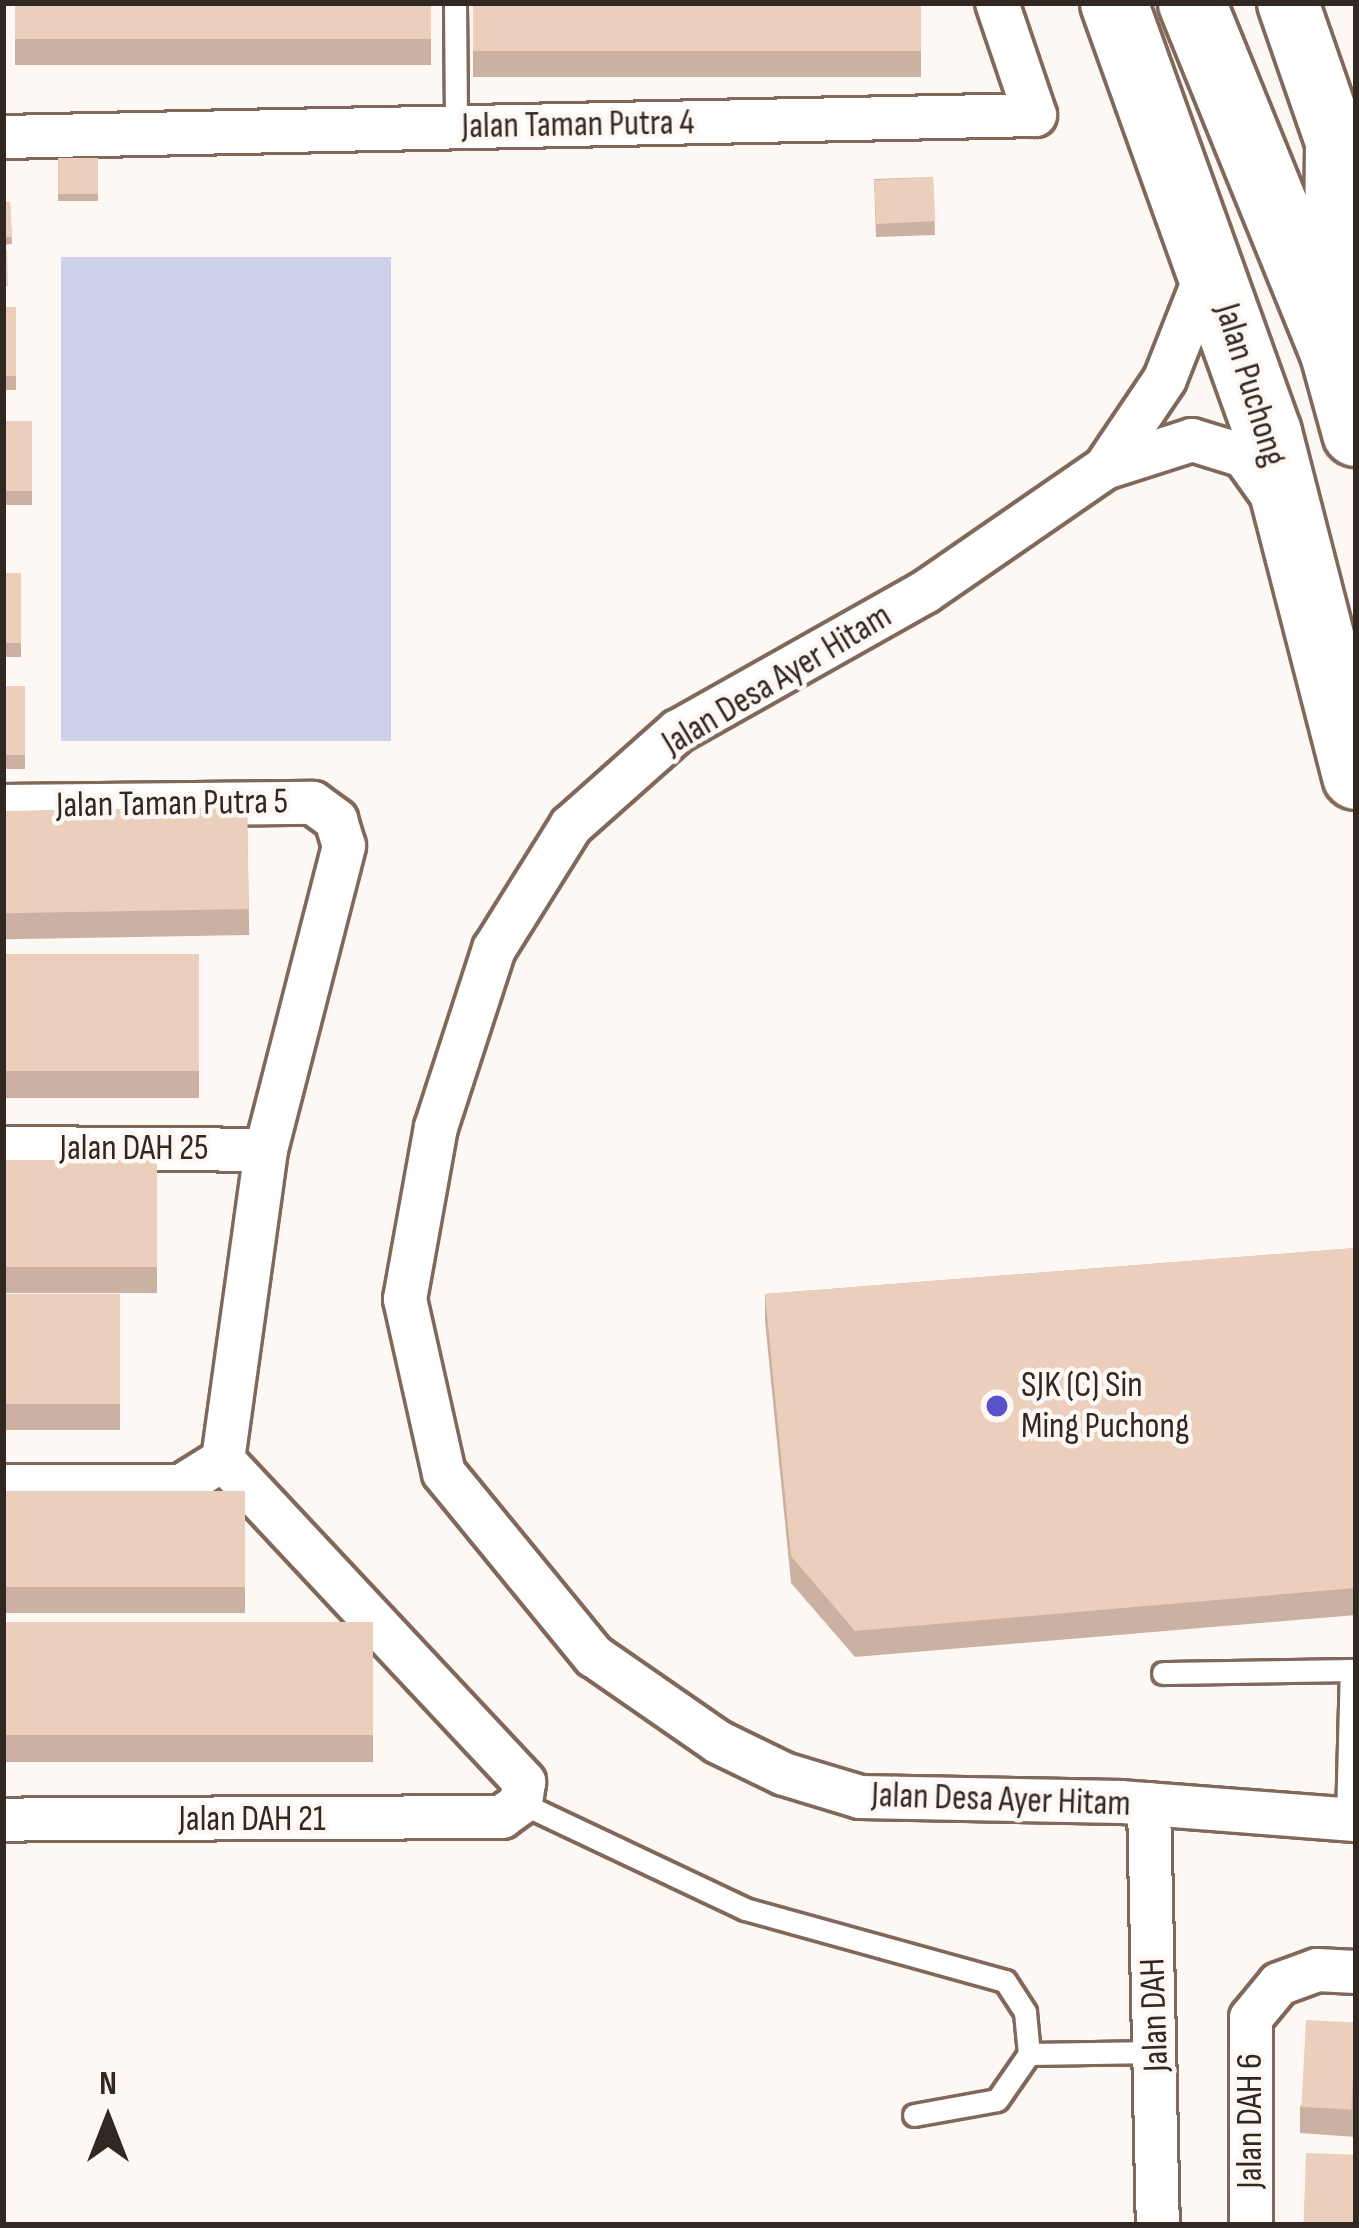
<!DOCTYPE html>
<style>
body{margin:0}
#map{position:relative;width:1359px;height:2228px;overflow:hidden;background:#fef8f5;font-family:"Sofia Sans Condensed",sans-serif}
div>[style]{position:absolute}
[style*='--x']{left:calc(var(--x)*1px);top:calc(var(--y)*1px);width:calc(var(--w)*1px);rotate:calc(var(--a)*1deg)}
.green>*{inset:0;background:#ced1eb;transform-origin:0 0}
.roads{filter:drop-shadow(3px 0 #80695a) drop-shadow(-3px 0 #80695a) drop-shadow(0 3px #80695a) drop-shadow(0 -3px #80695a)}
.lane>*{height:21px;margin:-10.5px;padding:0 10.5px;transform-origin:10.5px;border-radius:10.5px;background:#fff}
.street>*{height:42px;margin:-21px;padding:0 21px;transform-origin:21px;border-radius:21px;background:#fff}
.secondary>*{height:60px;margin:-30px;padding:0 30px;transform-origin:30px;border-radius:30px;background:#fff}
.primary>*{height:66px;margin:-33px;padding:0 33px;transform-origin:33px;border-radius:33px;background:#fff}
.wall>*{inset:0;background:#cab1a1;transform-origin:0 0}
.building>*{inset:0;background:#ebcebb;transform-origin:0 0}
.dots>*{width:33px;height:33px;translate:-50% -50%;box-sizing:border-box;border:6px solid #fef8f5;border-radius:50%}
span{translate:-50% -50%;white-space:nowrap;text-align:center;line-height:1.15;-webkit-text-stroke:9px #fef8f5;paint-order:stroke}
.street-label{font-size:36px;color:#322822}
.poi-label{font-size:36px;color:#322822}
.left{translate:0 -50%;text-align:left}
.frame{position:absolute;inset:0;border:6px solid #322822;pointer-events:none}
.north{position:absolute;left:48px;top:2060px;width:120px;height:120px;-webkit-text-stroke:9px #fef8f5;paint-order:stroke;rotate:0deg;font-size:33px;font-weight:700;line-height:48px;text-align:center;color:#322822}
.north::after{content:'';display:block;margin:auto;width:42px;height:54px;background:#322822;clip-path:polygon(50% 0,100% 100%,50% 72%,0 100%)}
</style>
<div id="map">
<div class="green">
<div style="left:61px;top:257px;width:330px;height:484px"></div>
</div>
<div class="roads">
<div class="lane">
<div style="--x:455;--y:3;--w:124;--a:89.5"></div>
<div style="--x:1163;--y:1673;--w:193;--a:-0.9"></div>
<div style="--x:521;--y:1803;--w:248;--a:25.3"></div>
<div style="--x:745;--y:1909;--w:270;--a:15.5"></div>
<div style="--x:1005;--y:1981;--w:37;--a:57"></div>
<div style="--x:1025;--y:2012;--w:42;--a:84.6"></div>
<div style="--x:1029;--y:2054;--w:127;--a:-0.9"></div>
<div style="--x:1347;--y:1819;--w:149;--a:-88.5"></div>
<div style="--x:914;--y:2115;--w:84;--a:-10.2"></div>
<div style="--x:997;--y:2100;--w:56;--a:-55.2"></div>
</div>
<div class="street">
<div style="--x:3;--y:137;--w:1032;--a:-1.22"></div>
<div style="--x:1035;--y:115;--w:118;--a:-108.7"></div>
<div style="--x:1211;--y:262;--w:126;--a:111.5"></div>
<div style="--x:1165;--y:379;--w:107;--a:124"></div>
<div style="--x:1105;--y:468;--w:91;--a:-17.8"></div>
<div style="--x:1192;--y:440;--w:54;--a:17.1"></div>
<div style="--x:1244;--y:456;--w:52;--a:54.5"></div>
<div style="--x:1105;--y:468;--w:219;--a:145.4"></div>
<div style="--x:925;--y:592;--w:283;--a:150.6"></div>
<div style="--x:678;--y:731;--w:143;--a:138.4"></div>
<div style="--x:571;--y:826;--w:145;--a:122"></div>
<div style="--x:494;--y:949;--w:187;--a:108"></div>
<div style="--x:436;--y:1127;--w:175;--a:100.2"></div>
<div style="--x:405;--y:1299;--w:178;--a:77.4"></div>
<div style="--x:444;--y:1473;--w:237;--a:50.7"></div>
<div style="--x:594;--y:1656;--w:151;--a:34.7"></div>
<div style="--x:718;--y:1742;--w:73;--a:25.9"></div>
<div style="--x:784;--y:1774;--w:79;--a:16.8"></div>
<div style="--x:860;--y:1797;--w:261;--a:1.1"></div>
<div style="--x:1121;--y:1802;--w:236;--a:4.4"></div>
<div style="--x:3;--y:806;--w:310;--a:-0.6"></div>
<div style="--x:313;--y:803;--w:29;--a:36"></div>
<div style="--x:336;--y:820;--w:27;--a:73"></div>
<div style="--x:344;--y:846;--w:314;--a:104.4"></div>
<div style="--x:266;--y:1150;--w:313;--a:97.9"></div>
<div style="--x:223;--y:1460;--w:441;--a:46.9"></div>
<div style="--x:524;--y:1782;--w:21;--a:98"></div>
<div style="--x:521;--y:1803;--w:24;--a:144"></div>
<div style="--x:502;--y:1817;--w:499;--a:179.7"></div>
<div style="--x:3;--y:1148;--w:263;--a:0.4"></div>
<div style="--x:3;--y:1486;--w:178;--a:0"></div>
<div style="--x:181;--y:1486;--w:49;--a:-31.8"></div>
<div style="--x:1149;--y:1804;--w:421;--a:88.8"></div>
<div style="--x:1251;--y:2225;--w:207;--a:-90"></div>
<div style="--x:1251;--y:2018;--w:44;--a:-50.5"></div>
<div style="--x:1279;--y:1984;--w:40;--a:-20.2"></div>
<div style="--x:1317;--y:1970;--w:39;--a:3"></div>
</div>
<div class="secondary">
<div style="--x:1288;--y:3;--w:147;--a:70.9"></div>
<div style="--x:1336;--y:142;--w:211;--a:90.5"></div>
</div>
<div class="primary">
<div style="--x:1114;--y:3;--w:457;--a:70.3"></div>
<div style="--x:1268;--y:433;--w:354;--a:75.6"></div>
<div style="--x:1192;--y:3;--w:378;--a:67.9"></div>
<div style="--x:1334;--y:353;--w:83;--a:74.6"></div>
</div>
</div>
<div class="wall">
<div style="left:15px;top:3px;width:416px;height:62px"></div>
<div style="left:473px;top:3px;width:448px;height:74px"></div>
<div style="left:98px;top:158px;width:43px;height:40px;rotate:90deg"></div>
<div style="left:933px;top:177px;width:58px;height:59px;rotate:88deg"></div>
<div style="clip-path:polygon(3px 202px,10px 202px,12px 244px,3px 245px)"></div>
<div style="left:3px;top:307px;width:13px;height:83px"></div>
<div style="left:3px;top:421px;width:29px;height:84px"></div>
<div style="left:3px;top:573px;width:18px;height:84px"></div>
<div style="left:3px;top:686px;width:22px;height:83px"></div>
<div style="left:247px;top:807px;width:128px;height:244px;rotate:89deg"></div>
<div style="left:199px;top:954px;width:144px;height:196px;rotate:90deg"></div>
<div style="left:3px;top:1160px;width:154px;height:133px"></div>
<div style="clip-path:polygon(1356px 1248px,1356px 1615px,855px 1657px,791px 1583px,765px 1321px,765px 1294px)"></div>
<div style="left:3px;top:1294px;width:117px;height:136px"></div>
<div style="left:245px;top:1491px;width:122px;height:242px;rotate:90deg"></div>
<div style="left:3px;top:1622px;width:370px;height:140px"></div>
<div style="clip-path:polygon(1356px 2023px,1356px 2137px,1300px 2133px,1300px 2107px)"></div>
</div>
<div class="building">
<div style="left:15px;top:3px;width:416px;height:36px"></div>
<div style="left:473px;top:3px;width:448px;height:48px"></div>
<div style="left:98px;top:158px;width:36px;height:40px;rotate:90deg"></div>
<div style="left:933px;top:177px;width:44px;height:59px;rotate:87deg"></div>
<div style="clip-path:polygon(3px 202px,10px 202px,12px 237px,3px 237px)"></div>
<div style="clip-path:polygon(3px 250px,7px 250px,8px 286px,3px 286px)"></div>
<div style="left:3px;top:307px;width:13px;height:69px"></div>
<div style="left:3px;top:421px;width:29px;height:70px"></div>
<div style="left:3px;top:573px;width:18px;height:70px"></div>
<div style="left:3px;top:686px;width:22px;height:69px"></div>
<div style="left:247px;top:807px;width:102px;height:244px;rotate:89deg"></div>
<div style="left:199px;top:954px;width:117px;height:196px;rotate:90deg"></div>
<div style="left:3px;top:1160px;width:154px;height:107px"></div>
<div style="clip-path:polygon(1356px 1248px,1356px 1588px,855px 1631px,791px 1556px,765px 1294px)"></div>
<div style="left:3px;top:1294px;width:117px;height:110px"></div>
<div style="left:245px;top:1491px;width:96px;height:242px;rotate:90deg"></div>
<div style="left:3px;top:1622px;width:370px;height:113px"></div>
<div style="left:1306px;top:2020px;width:50px;height:87px;rotate:3deg"></div>
<div style="left:1306px;top:2153px;width:50px;height:72px;rotate:2deg"></div>
</div>
<div class="dots">
<div style="left:997px;top:1406px;background:#5953cb"></div>
</div>
<div class="street-label">
<span style="left:578px;top:125px;rotate:-1deg">Jalan Taman Putra 4</span>
<span style="left:1250px;top:385px;rotate:73deg">Jalan Puchong</span>
<span style="left:777px;top:680px;rotate:-31deg">Jalan Desa Ayer Hitam</span>
<span style="left:172px;top:804px;rotate:-1deg">Jalan Taman Putra 5</span>
<span style="left:134px;top:1149px">Jalan DAH 25</span>
<span style="left:1001px;top:1800px;rotate:2deg">Jalan Desa Ayer Hitam</span>
<span style="left:252px;top:1820px">Jalan DAH 21</span>
<span style="left:1155px;top:2015px;rotate:-92deg">Jalan DAH</span>
<span style="left:1251px;top:2121px;rotate:-90deg">Jalan DAH 6</span>
</div>
<div class="poi-label">
<span class="left" style="left:1021px;top:1406px">SJK (C) Sin<br>Ming Puchong</span>
</div>
<div class="frame"></div>
<div class="north">N</div>
</div>
